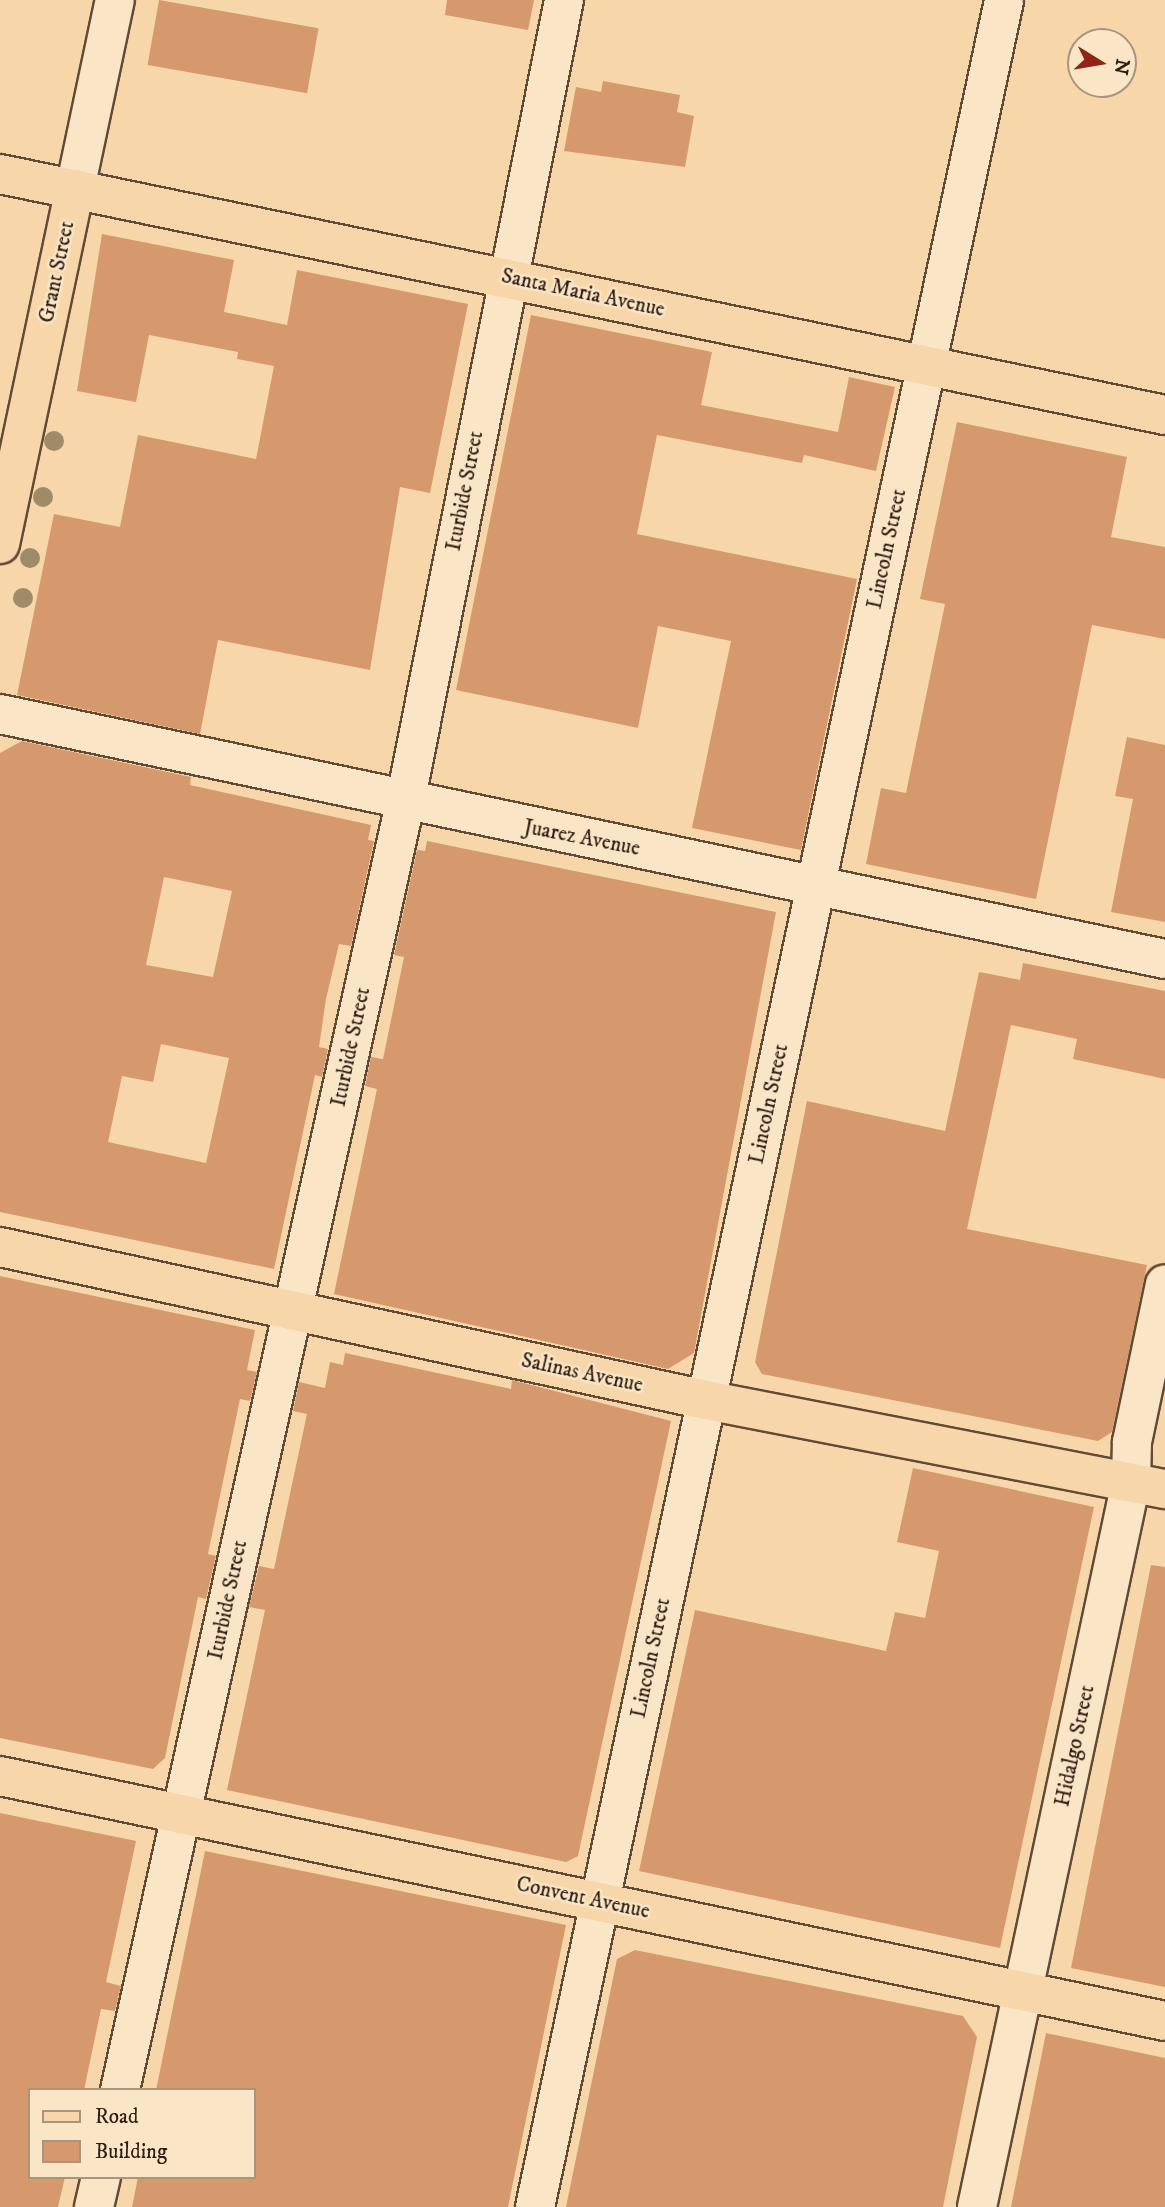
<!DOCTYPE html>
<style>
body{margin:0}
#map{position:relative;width:1165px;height:2207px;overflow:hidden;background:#f7d7a9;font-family:"IM FELL DW Pica",serif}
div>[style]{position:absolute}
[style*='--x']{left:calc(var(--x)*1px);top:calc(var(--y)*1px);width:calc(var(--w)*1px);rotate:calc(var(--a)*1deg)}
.building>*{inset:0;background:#d5996d;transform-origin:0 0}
.roads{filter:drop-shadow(2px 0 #614a36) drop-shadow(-2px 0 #614a36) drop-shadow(0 2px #614a36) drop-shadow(0 -2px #614a36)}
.minor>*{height:38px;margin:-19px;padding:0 19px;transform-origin:19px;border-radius:19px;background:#fae5c7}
.major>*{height:38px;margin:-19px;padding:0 19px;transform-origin:19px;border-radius:19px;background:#f7d7a9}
.trees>*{width:20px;height:20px;margin:-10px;border-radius:50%;background:#a08b69}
span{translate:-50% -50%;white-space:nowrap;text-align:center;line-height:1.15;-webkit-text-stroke:5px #fae5c7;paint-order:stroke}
.street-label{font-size:21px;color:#2f1b10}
.legend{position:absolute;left:28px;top:2088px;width:228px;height:91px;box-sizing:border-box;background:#fae5c7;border:2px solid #a9947e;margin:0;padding:9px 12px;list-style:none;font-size:21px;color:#2f1b10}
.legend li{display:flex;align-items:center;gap:14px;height:35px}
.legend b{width:35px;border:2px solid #a9947e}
.north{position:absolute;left:1067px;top:28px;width:70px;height:70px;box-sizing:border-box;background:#fae5c7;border:2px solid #a9947e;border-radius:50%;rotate:101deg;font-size:19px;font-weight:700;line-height:28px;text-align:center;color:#2f1b10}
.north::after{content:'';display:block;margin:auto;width:24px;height:32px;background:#8f2418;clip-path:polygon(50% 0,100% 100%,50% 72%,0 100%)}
</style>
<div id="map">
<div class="building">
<div style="left:159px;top:0;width:162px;height:66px;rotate:10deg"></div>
<div style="clip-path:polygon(447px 0,534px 0,528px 30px,445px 15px)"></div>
<div style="clip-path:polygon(603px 81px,680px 95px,677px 112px,694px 116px,685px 167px,564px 151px,576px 87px,601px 92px)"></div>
<div style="clip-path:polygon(102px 234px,234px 260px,224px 312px,287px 325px,297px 270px,468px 304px,430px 493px,400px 487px,370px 670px,218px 640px,200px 734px,17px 695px,54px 514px,120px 527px,138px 435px,256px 459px,274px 366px,237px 359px,238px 352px,149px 335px,136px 402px,77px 391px)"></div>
<div style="clip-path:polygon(531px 315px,712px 352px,701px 405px,838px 432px,849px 377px,895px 387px,876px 471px,804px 455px,802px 463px,657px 435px,637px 534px,857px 579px,801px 850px,692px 828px,731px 641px,658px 626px,638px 728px,456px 690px)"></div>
<div style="clip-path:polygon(957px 422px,1127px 457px,1111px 537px,1165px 547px,1165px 639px,1092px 625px,1036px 899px,866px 864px,881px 788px,906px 793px,945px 604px,920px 599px)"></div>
<div style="clip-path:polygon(1127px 737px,1165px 745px,1165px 922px,1111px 912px,1133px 799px,1115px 796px)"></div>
<div style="clip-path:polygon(evenodd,22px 741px,191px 777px,190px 785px,371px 825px,368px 840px,374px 841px,351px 946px,339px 944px,326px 999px,319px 1047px,328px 1049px,322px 1077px,315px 1075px,274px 1269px,0 1212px,0 753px,22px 741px,164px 877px,232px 891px,213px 977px,146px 965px,164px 877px,22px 741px,161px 1044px,229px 1058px,206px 1163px,108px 1142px,122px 1076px,153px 1082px,161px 1044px)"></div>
<div style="clip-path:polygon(427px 841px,776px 912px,694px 1353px,668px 1369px,334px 1294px,377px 1089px,365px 1086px,371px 1057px,383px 1059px,404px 957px,394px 955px,417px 850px,425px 851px)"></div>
<div style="clip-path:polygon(1023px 963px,1165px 991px,1165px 1079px,1073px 1059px,1077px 1039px,1011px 1025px,967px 1229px,1147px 1265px,1112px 1432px,1098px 1441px,762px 1374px,755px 1362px,807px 1101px,945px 1131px,979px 972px,1020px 980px)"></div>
<div style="clip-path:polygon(0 1276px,255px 1330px,247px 1370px,257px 1372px,250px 1401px,240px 1399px,208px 1554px,216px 1556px,206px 1599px,198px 1597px,165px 1758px,153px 1769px,0 1738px)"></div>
<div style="clip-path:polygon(345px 1353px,511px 1389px,512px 1380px,671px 1421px,578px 1856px,566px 1862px,227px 1790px,265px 1610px,249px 1607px,259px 1566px,274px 1569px,307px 1414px,293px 1411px,299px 1382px,325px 1388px,330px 1362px,343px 1365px)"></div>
<div style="clip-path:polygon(913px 1468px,1094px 1507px,1000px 1948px,639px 1871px,695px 1610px,886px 1651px,895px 1612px,925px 1618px,939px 1551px,897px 1542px)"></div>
<div style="clip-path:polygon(1151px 1565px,1165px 1567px,1165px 1987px,1071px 1968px)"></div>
<div style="clip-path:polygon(0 1813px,136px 1841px,106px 1982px,121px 1986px,115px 2011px,101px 2009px,84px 2090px,30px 2090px,30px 2177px,65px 2177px,58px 2207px,0 2207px)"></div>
<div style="clip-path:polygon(205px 1851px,566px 1925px,508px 2207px,132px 2207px,138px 2177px,254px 2177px,254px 2090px,156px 2090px)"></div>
<div style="clip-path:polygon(635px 1950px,963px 2016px,977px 2037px,943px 2207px,566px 2207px,617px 1959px)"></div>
<div style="clip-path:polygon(1046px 2033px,1165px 2058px,1165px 2207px,1011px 2207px)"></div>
</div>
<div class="roads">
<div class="minor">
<div style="--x:75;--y:189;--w:193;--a:-78.1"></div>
<div style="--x:0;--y:714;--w:1190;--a:11.88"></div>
<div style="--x:120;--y:2090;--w:1318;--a:-77.51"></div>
<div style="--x:405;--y:803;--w:819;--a:-78.8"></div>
<div style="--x:94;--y:2207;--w:31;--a:-77"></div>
<div style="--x:535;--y:2207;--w:2256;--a:-78"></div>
<div style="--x:977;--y:2207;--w:741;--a:-78.01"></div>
<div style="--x:1131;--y:1482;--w:40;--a:-88.6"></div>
<div style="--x:1132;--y:1442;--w:161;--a:-78.2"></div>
</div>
<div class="major">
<div style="--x:0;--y:174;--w:1190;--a:11.69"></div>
<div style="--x:0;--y:544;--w:363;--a:-78.1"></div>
<div style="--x:0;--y:1247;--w:722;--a:12.23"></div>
<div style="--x:706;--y:1400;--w:468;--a:11"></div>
<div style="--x:0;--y:1776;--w:1190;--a:11.88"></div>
</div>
</div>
<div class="trees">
<div style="left:54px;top:441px"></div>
<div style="left:43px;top:497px"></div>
<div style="left:30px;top:558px"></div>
<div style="left:23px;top:598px"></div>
</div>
<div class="street-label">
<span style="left:57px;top:272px;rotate:-78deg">Grant Street</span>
<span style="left:583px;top:293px;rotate:12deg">Santa Maria Avenue</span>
<span style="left:465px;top:491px;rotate:-79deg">Iturbide Street</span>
<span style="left:887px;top:549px;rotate:-78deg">Lincoln Street</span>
<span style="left:582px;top:838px;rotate:11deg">Juarez Avenue</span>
<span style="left:351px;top:1047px;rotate:-78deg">Iturbide Street</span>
<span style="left:769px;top:1104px;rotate:-78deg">Lincoln Street</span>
<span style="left:582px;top:1373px;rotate:12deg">Salinas Avenue</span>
<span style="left:228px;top:1600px;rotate:-78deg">Iturbide Street</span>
<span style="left:651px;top:1658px;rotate:-78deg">Lincoln Street</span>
<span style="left:1075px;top:1746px;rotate:-78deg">Hidalgo Street</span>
<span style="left:583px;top:1898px;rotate:12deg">Convent Avenue</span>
</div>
<ul class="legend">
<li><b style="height:9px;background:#f7d7a9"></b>Road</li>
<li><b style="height:19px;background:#d5996d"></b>Building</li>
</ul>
<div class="north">N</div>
</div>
